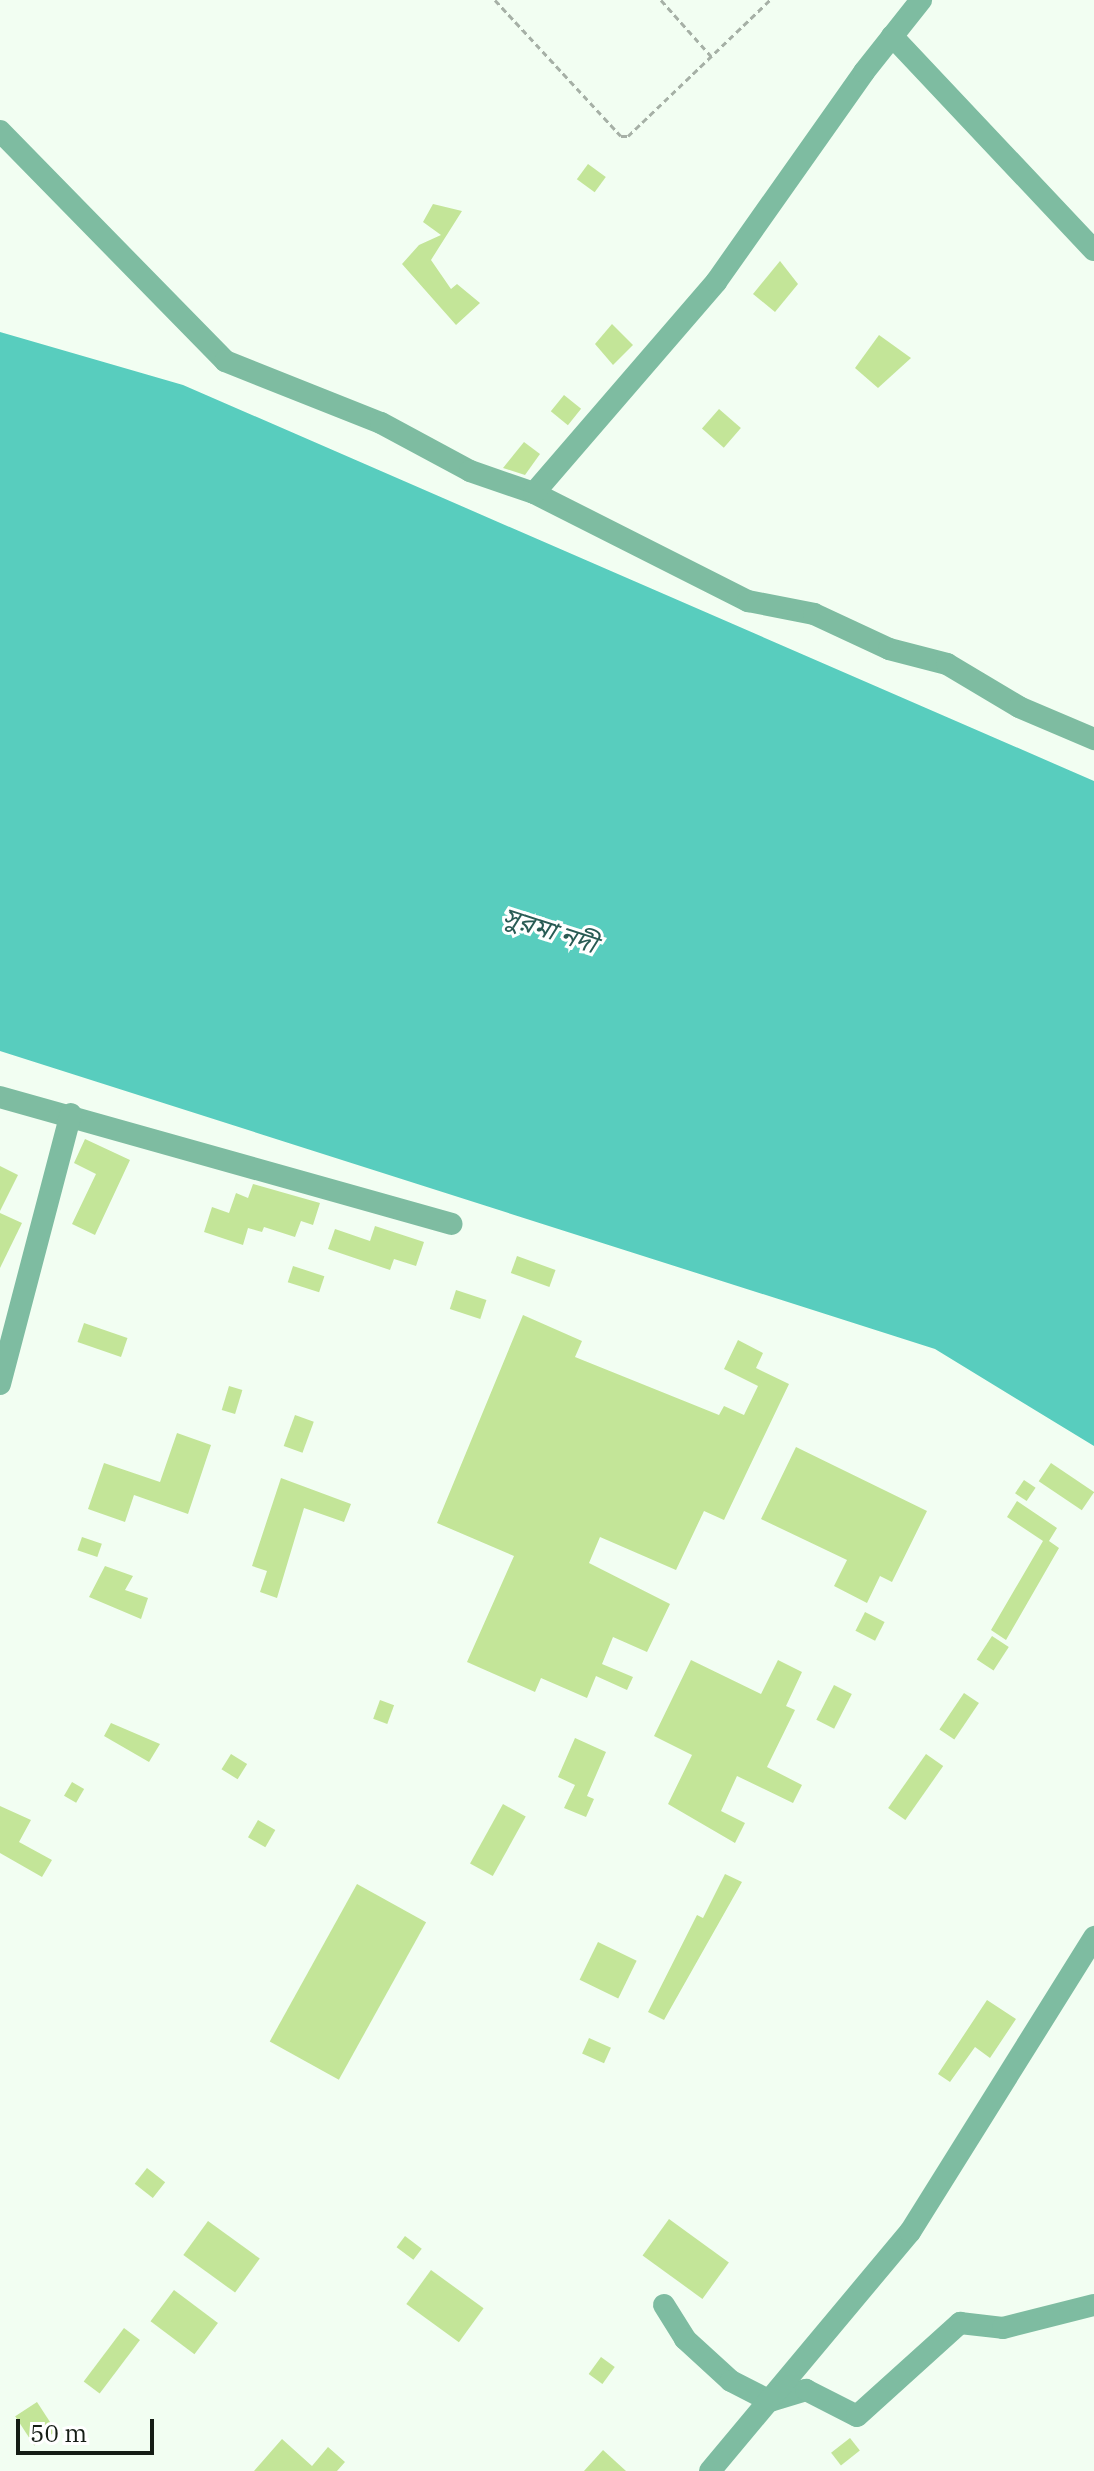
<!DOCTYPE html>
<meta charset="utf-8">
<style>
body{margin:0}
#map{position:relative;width:1094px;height:2471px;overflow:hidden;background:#f2fef2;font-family:"IBM Plex Serif","Noto Sans Bengali",serif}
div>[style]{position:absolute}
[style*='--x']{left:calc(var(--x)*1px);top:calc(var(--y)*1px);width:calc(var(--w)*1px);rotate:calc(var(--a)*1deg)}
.water>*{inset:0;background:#58cdbe}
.building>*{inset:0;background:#c3e598;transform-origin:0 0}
.path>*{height:3px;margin-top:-1.5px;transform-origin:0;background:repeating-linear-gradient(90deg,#a6b0a6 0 6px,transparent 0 10px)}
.street>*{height:22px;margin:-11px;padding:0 11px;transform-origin:11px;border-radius:11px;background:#7ebca1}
span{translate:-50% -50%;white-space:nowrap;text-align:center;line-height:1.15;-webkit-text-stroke:6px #fff;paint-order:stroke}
.water-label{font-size:26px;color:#295b54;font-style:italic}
.scale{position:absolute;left:16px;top:2419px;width:138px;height:36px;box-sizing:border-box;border:4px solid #161d16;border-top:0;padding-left:10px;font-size:24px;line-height:28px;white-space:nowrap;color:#161d16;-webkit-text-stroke:6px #fff;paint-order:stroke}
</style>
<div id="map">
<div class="water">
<div style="clip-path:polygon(0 332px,183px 385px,1094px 781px,1094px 1446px,935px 1349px,0 1051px)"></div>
</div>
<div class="building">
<div style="left:588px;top:164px;width:22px;height:19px;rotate:36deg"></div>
<div style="clip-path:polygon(433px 204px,462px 211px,431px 260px,451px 289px,457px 284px,480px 303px,456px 325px,402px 264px,419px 245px,441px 235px,423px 222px)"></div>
<div style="clip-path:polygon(780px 261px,798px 284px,775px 312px,753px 294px)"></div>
<div style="clip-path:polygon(612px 324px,633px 345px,613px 365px,595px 344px)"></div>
<div style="clip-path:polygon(879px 335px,911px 358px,878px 388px,855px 368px)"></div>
<div style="left:564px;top:395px;width:22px;height:21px;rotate:39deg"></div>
<div style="left:719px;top:409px;width:29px;height:26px;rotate:41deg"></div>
<div style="clip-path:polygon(524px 442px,540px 454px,525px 475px,503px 468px)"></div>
<div style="clip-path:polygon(85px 1139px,130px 1160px,95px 1235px,72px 1224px,96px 1174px,74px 1163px)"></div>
<div style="clip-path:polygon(0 1166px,18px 1175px,0 1211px)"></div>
<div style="clip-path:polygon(253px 1184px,320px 1203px,313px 1225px,301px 1221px,295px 1237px,264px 1227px,262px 1232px,248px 1228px,243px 1245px,204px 1232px,212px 1207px,229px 1213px,236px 1193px,248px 1198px)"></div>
<div style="clip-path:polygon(0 1213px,22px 1223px,0 1268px)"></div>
<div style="clip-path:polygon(375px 1226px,424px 1242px,416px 1266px,394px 1259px,390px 1270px,328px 1249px,335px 1229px,370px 1241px)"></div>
<div style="left:517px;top:1256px;width:41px;height:18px;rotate:20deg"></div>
<div style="left:293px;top:1266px;width:33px;height:17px;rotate:18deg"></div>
<div style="left:456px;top:1290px;width:32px;height:20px;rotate:18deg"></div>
<div style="clip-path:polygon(523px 1315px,582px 1341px,575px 1357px,719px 1415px,724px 1406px,744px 1415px,758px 1386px,724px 1369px,738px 1340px,763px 1353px,756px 1368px,789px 1384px,724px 1520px,704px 1511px,676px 1570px,600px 1537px,589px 1563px,670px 1604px,647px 1652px,613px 1637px,602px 1664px,633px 1677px,627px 1690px,596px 1676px,587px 1698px,541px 1678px,535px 1692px,467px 1662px,514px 1556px,437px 1523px)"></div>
<div style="left:84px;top:1323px;width:46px;height:20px;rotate:19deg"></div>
<div style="left:229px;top:1386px;width:14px;height:25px;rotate:17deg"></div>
<div style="left:295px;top:1415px;width:20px;height:33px;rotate:20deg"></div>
<div style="clip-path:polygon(177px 1433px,211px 1445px,188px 1514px,134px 1495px,125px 1522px,88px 1509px,104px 1463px,160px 1482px)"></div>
<div style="clip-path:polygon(796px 1447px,927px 1511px,892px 1582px,880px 1576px,867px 1603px,834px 1586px,847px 1560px,761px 1519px)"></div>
<div style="left:1051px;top:1463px;width:52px;height:22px;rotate:34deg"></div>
<div style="clip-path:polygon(281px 1478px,351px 1504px,344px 1522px,304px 1508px,277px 1598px,260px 1592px,267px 1571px,252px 1566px)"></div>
<div style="left:1024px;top:1480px;width:14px;height:16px;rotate:34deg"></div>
<div style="clip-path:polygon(1017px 1501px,1057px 1528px,1049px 1541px,1059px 1548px,1006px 1640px,991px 1630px,1043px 1541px,1007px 1517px)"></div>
<div style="left:82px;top:1537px;width:21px;height:14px;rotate:19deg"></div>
<div style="clip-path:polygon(105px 1566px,133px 1576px,125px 1590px,148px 1598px,141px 1619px,89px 1597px)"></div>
<div style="left:865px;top:1612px;width:22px;height:21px;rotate:27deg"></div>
<div style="left:992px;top:1636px;width:20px;height:28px;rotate:33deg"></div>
<div style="clip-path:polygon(691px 1660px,761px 1694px,778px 1660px,802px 1672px,786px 1706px,795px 1710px,767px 1767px,802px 1785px,793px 1803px,737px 1776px,721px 1811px,745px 1823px,735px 1843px,668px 1804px,692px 1755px,654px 1736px)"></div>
<div style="left:834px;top:1685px;width:20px;height:39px;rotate:27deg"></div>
<div style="left:964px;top:1693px;width:18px;height:44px;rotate:34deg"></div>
<div style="left:380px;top:1700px;width:15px;height:20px;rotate:20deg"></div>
<div style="clip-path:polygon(111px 1723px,160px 1744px,149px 1762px,104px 1736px)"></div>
<div style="clip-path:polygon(575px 1738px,606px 1752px,587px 1796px,594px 1799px,586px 1817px,564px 1808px,575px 1785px,558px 1777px)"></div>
<div style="left:231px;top:1754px;width:19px;height:18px;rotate:32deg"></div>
<div style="left:926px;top:1754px;width:21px;height:66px;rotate:35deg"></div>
<div style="left:72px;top:1782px;width:14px;height:16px;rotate:30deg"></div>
<div style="left:503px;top:1804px;width:26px;height:68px;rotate:29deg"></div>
<div style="clip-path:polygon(0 1806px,31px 1820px,19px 1842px,52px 1860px,42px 1877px,0 1853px)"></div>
<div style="left:258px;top:1820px;width:20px;height:20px;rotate:30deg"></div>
<div style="clip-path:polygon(725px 1874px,742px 1882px,664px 2020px,648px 2012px,697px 1915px,703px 1918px)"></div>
<div style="left:357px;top:1884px;width:79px;height:180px;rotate:29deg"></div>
<div style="left:598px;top:1942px;width:43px;height:42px;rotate:26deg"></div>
<div style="clip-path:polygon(987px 2000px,1016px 2019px,990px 2058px,975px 2047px,950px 2082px,938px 2074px)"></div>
<div style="left:589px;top:2038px;width:24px;height:17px;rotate:24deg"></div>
<div style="left:147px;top:2168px;width:23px;height:20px;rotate:38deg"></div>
<div style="left:669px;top:2219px;width:74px;height:45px;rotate:36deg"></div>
<div style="left:208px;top:2221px;width:64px;height:42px;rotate:36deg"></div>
<div style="left:405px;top:2236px;width:21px;height:14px;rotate:37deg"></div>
<div style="left:431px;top:2270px;width:65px;height:42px;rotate:36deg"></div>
<div style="left:174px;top:2290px;width:55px;height:39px;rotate:37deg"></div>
<div style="left:124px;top:2328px;width:20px;height:67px;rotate:37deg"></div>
<div style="left:601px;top:2357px;width:17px;height:21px;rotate:36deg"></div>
<div style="left:37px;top:2402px;width:35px;height:26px;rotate:57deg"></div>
<div style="left:850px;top:2438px;width:16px;height:24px;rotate:52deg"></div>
<div style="clip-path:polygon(282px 2439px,312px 2466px,328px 2447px,345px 2462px,337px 2471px,254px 2471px)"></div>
<div style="clip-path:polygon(603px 2450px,626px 2471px,584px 2471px)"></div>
</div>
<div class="path">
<div style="--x:495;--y:0;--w:185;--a:47.2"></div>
<div style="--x:621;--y:136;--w:7;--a:0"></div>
<div style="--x:628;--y:136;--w:197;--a:-43.8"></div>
<div style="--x:661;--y:0;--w:75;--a:48.2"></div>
</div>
<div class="street">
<div style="--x:892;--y:36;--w:294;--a:46.7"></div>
<div style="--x:0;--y:131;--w:322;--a:45.6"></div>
<div style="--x:225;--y:361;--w:168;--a:21.7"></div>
<div style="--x:381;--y:423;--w:101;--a:28.3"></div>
<div style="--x:470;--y:471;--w:68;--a:19"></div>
<div style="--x:534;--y:493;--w:240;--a:26.8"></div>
<div style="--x:748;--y:601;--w:67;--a:11.1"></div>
<div style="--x:814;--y:614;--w:83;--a:25"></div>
<div style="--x:889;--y:649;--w:60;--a:14.5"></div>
<div style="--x:947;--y:664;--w:84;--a:30.8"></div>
<div style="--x:1019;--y:707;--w:82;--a:23.1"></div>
<div style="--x:534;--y:493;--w:279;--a:-49.2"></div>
<div style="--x:716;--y:282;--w:257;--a:-54.8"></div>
<div style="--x:864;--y:72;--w:92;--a:-51.6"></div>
<div style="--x:0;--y:1097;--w:469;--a:15.7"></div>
<div style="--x:0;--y:1384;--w:279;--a:-75.3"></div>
<div style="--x:664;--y:2305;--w:40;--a:58"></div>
<div style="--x:685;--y:2339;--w:62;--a:42.4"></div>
<div style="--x:731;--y:2381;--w:44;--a:27.1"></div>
<div style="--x:770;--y:2401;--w:38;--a:-17"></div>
<div style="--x:806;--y:2390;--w:57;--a:27"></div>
<div style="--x:857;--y:2416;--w:139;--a:-42.1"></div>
<div style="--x:960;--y:2323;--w:43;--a:6.6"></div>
<div style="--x:1003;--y:2328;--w:94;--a:-14.2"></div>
<div style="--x:710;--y:2471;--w:312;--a:-50.1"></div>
<div style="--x:910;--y:2232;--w:348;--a:-58"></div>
</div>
<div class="water-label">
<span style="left:550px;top:930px;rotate:18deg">সুরমা নদী</span>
</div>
<div class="scale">50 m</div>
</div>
